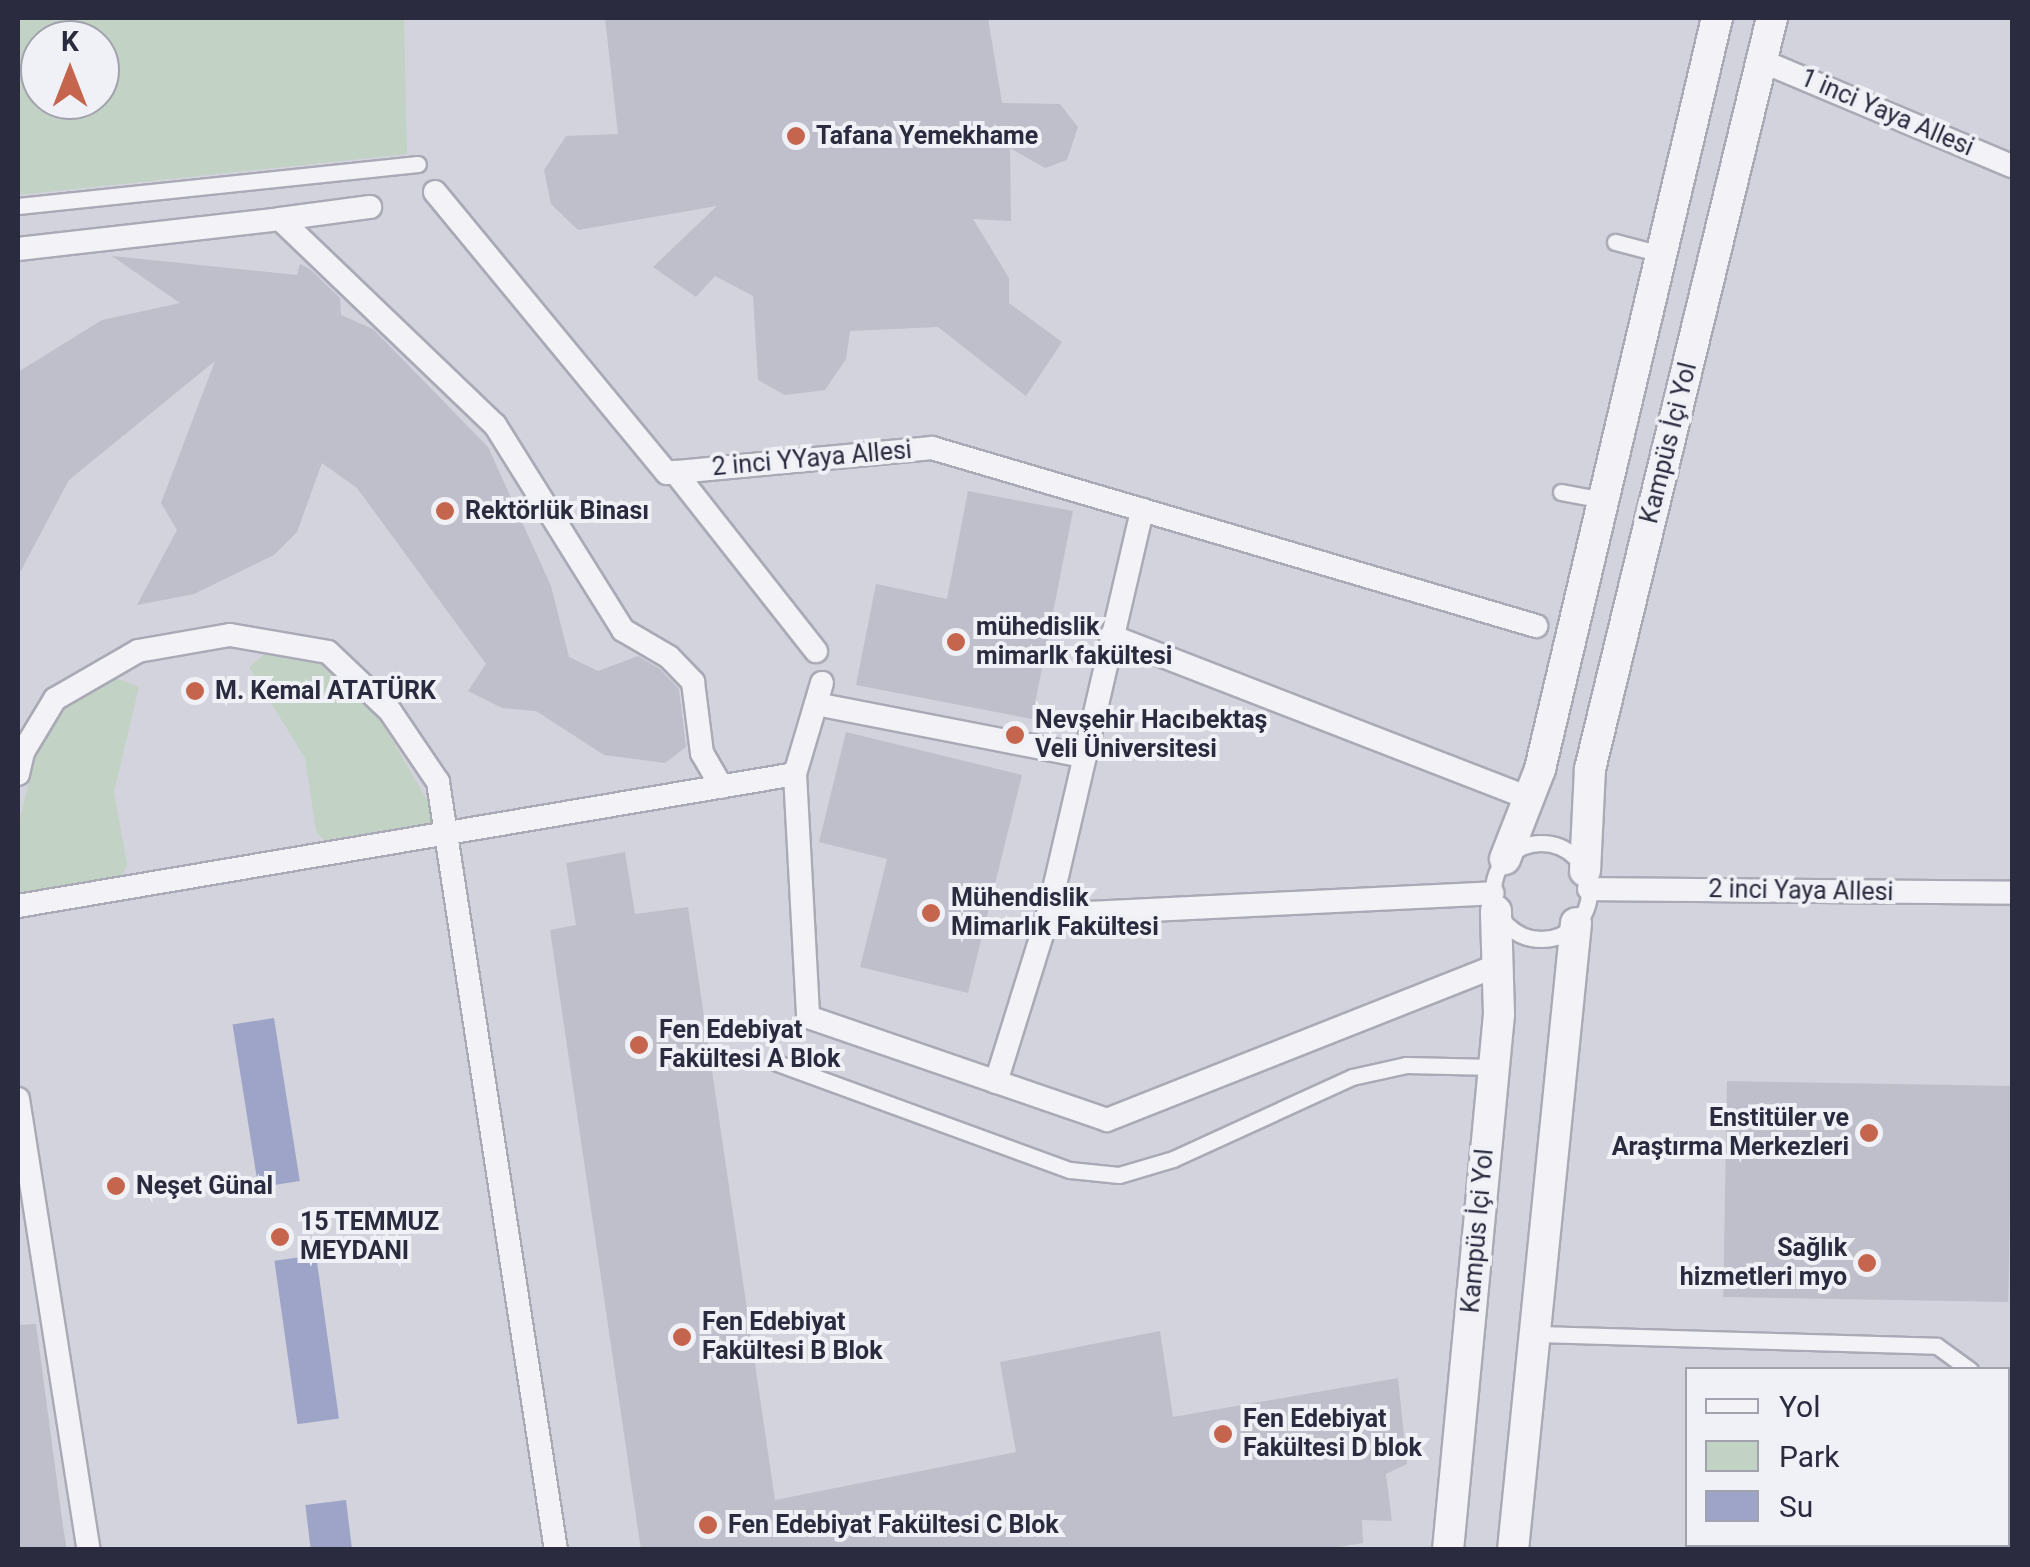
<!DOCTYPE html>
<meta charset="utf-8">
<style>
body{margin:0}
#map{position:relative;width:2030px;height:1567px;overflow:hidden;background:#e1e1e9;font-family:Roboto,sans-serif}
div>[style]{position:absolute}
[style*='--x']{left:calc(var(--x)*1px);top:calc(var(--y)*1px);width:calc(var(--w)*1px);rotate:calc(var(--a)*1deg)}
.built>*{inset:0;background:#d3d3dd}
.green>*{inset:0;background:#c2d2c4}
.water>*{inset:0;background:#9ea4c7;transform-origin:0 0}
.building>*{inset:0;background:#bebfcb;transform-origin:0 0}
.roads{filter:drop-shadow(2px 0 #aaaab6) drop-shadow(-2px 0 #aaaab6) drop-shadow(0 2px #aaaab6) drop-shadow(0 -2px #aaaab6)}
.service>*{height:15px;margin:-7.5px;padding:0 7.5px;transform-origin:7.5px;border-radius:7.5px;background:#f3f3f7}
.service>.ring{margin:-7.5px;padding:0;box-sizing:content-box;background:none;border:15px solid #f3f3f7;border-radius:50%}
.pedestrian>*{height:22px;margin:-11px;padding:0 11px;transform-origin:11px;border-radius:11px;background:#f3f3f7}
.minor>*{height:30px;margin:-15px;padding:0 15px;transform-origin:15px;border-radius:15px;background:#f3f3f7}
.dots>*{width:28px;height:28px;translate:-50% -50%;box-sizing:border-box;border:5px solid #f0f1f6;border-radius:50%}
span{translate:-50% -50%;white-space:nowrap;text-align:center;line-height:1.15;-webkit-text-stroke:8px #f0f1f6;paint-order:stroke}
.street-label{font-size:25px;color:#2a2b3f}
.poi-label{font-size:25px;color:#2a2b3f;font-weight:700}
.left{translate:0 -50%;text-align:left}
.right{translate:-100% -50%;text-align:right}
.frame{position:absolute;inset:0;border:20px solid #2a2b3f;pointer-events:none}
.legend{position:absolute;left:1685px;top:1367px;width:325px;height:180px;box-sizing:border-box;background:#f0f1f6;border:2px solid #a1a2ad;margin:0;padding:12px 18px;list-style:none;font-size:30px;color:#2a2b3f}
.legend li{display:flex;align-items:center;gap:20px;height:50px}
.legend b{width:50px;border:2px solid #a1a2ad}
.north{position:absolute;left:20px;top:20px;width:100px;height:100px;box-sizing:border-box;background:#f0f1f6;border:2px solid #a1a2ad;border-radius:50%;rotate:0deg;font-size:28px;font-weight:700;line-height:40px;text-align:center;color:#2a2b3f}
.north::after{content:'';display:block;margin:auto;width:35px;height:45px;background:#c6654d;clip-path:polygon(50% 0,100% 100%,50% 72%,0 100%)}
</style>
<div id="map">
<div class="built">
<div style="clip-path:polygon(evenodd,18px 18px,2012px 18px,2012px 1549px,18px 1549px,18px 18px,40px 40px,100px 40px,100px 100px,40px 100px,40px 40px,18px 18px,1688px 1370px,2008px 1370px,2008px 1544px,1688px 1544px,1688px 1370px)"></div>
</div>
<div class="green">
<div style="clip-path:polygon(evenodd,18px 18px,404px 18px,407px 154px,18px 195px,18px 18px,40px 40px,100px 40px,100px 100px,40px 100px,40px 40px)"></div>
<div style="clip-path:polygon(270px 650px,330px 667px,370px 701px,435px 814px,433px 829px,325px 842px,316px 831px,305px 758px,249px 667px)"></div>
<div style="clip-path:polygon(114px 677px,139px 687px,114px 792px,127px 864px,122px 877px,18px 898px,18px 827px,35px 757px,61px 712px)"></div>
</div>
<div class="water">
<div style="left:274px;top:1018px;width:165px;height:42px;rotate:81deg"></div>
<div style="left:316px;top:1255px;width:165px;height:42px;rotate:82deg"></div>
<div style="left:346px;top:1500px;width:49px;height:41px;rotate:83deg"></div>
</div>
<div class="building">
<div style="clip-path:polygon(605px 18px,988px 18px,1002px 103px,1060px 104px,1078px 127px,1067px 160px,1045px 168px,1010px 148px,1011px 221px,973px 219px,1009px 278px,1009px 303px,1062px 342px,1026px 396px,938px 327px,850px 331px,846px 359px,825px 390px,785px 395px,758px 380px,753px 296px,715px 276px,696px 297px,653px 267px,717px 206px,578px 230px,551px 204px,544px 170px,566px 136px,618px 134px)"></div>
<div style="clip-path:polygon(112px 256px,297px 275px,300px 264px,310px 269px,340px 298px,341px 315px,373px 329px,488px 447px,551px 586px,569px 657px,598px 671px,638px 656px,660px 669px,679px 689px,686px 747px,665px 763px,604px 755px,536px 711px,502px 708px,468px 691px,486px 664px,357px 488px,322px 463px,297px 532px,274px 555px,194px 594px,137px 605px,177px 530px,161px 503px,215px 361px,69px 480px,18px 576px,18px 372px,102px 320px,180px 303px)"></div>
<div style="clip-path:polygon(968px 491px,1073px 511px,1032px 719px,856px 685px,876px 584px,947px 599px)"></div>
<div style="clip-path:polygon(846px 732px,1022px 775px,968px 993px,860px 967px,887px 859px,819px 842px)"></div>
<div style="clip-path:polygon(625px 852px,635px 914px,688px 907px,775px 1500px,1016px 1452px,1000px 1362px,1160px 1331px,1173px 1417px,1398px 1378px,1407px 1464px,1386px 1474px,1392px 1521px,1362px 1520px,1363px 1543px,1321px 1550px,641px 1550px,550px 930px,576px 925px,566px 863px)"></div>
<div style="left:1727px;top:1081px;width:285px;height:216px;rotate:1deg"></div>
<div style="clip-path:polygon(36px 1324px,63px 1526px,67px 1550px,18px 1550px,18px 1325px)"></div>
</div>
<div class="roads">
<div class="service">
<div style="--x:18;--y:206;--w:402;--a:-6"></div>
<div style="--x:1615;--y:242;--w:48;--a:14.6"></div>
<div style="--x:1561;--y:492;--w:43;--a:10.8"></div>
<div class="ring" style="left:1493px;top:843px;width:81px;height:81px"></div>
<div style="--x:777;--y:1063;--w:312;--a:20.1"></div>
<div style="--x:1070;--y:1170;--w:49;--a:5.8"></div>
<div style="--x:1119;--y:1175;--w:56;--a:-16.5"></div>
<div style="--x:1173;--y:1159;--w:197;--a:-24.6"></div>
<div style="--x:1352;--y:1077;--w:55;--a:-12.5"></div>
<div style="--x:1406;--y:1065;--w:88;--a:1.3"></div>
<div style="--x:1537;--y:1334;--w:400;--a:1.7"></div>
<div style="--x:1937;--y:1346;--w:41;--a:36"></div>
<div style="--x:2008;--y:1377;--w:4;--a:0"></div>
</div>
<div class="pedestrian">
<div style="--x:1762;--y:61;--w:271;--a:22.8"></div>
<div style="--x:435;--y:192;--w:364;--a:50.5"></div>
<div style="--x:667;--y:473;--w:266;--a:-5.4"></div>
<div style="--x:932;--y:448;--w:630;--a:16.42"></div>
<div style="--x:280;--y:219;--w:91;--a:-7.6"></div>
<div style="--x:18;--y:249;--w:264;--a:-6.5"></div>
<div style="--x:280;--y:219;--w:298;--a:43.8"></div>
<div style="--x:495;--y:425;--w:242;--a:58"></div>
<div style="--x:623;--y:630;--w:53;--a:30.4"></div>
<div style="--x:669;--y:657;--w:35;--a:46"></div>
<div style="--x:693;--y:682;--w:72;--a:82.8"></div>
<div style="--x:702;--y:753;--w:39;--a:60"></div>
<div style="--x:675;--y:472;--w:228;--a:51.8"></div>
<div style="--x:1111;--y:636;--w:447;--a:21.2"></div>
<div style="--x:816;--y:704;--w:273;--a:11"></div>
<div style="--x:18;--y:774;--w:23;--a:-77"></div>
<div style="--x:23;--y:752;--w:62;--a:-58.9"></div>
<div style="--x:55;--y:699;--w:96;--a:-30"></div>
<div style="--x:138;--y:651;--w:93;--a:-9.9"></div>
<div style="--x:230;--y:635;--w:99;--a:9.8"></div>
<div style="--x:328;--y:652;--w:86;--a:43.6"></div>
<div style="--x:390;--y:711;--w:86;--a:55.9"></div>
<div style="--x:438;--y:782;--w:777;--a:81.27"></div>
<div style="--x:795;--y:774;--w:95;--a:-73.5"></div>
<div style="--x:1589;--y:889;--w:423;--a:0.5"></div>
<div style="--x:18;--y:906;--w:788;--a:-9.64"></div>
<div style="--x:795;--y:774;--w:243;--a:86.9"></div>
<div style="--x:808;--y:1017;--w:316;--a:19"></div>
<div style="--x:1107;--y:1120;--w:421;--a:-21.6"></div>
<div style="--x:1048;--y:915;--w:445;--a:-2.8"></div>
<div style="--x:996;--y:1082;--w:175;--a:-72.7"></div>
<div style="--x:1048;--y:915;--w:416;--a:-76.9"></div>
<div style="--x:18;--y:1099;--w:457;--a:81.1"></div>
</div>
<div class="minor">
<div style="--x:1505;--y:859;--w:97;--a:-68.7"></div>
<div style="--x:1540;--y:769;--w:772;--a:-76.74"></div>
<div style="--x:1585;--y:871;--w:102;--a:-87.2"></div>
<div style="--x:1590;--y:769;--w:773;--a:-76.38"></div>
<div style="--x:1448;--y:1550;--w:538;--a:-84.56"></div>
<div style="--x:1499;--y:1014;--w:103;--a:-91.7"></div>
<div style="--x:1513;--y:1550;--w:630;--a:-84.26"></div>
</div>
</div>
<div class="dots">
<div style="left:796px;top:136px;background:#c6654d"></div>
<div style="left:445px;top:511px;background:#c6654d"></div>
<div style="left:956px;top:642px;background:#c6654d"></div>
<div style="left:195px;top:691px;background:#c6654d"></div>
<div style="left:1015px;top:735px;background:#c6654d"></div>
<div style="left:931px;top:913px;background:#c6654d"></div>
<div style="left:639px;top:1045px;background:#c6654d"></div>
<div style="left:1869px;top:1133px;background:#c6654d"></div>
<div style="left:116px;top:1186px;background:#c6654d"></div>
<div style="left:280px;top:1237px;background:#c6654d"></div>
<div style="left:1867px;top:1263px;background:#c6654d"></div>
<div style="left:682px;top:1337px;background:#c6654d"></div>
<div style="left:1223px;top:1434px;background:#c6654d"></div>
<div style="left:708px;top:1525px;background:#c6654d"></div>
</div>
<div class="street-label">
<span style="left:1887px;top:113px;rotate:23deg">1 inci Yaya Allesi</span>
<span style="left:1669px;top:443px;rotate:-76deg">Kampüs İçi Yol</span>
<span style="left:812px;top:459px;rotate:-5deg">2 inci YYaya Allesi</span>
<span style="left:1801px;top:891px;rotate:1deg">2 inci Yaya Allesi</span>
<span style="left:1478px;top:1231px;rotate:-85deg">Kampüs İçi Yol</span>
</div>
<div class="poi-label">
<span class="left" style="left:816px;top:136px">Tafana Yemekhame</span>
<span class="left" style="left:465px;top:511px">Rektörlük Binası</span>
<span class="left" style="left:976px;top:642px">mühedislik<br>mimarlk fakültesi</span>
<span class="left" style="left:215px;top:691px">M. Kemal ATATÜRK</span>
<span class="left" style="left:1035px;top:735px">Nevşehir Hacıbektaş<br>Veli Üniversitesi</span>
<span class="left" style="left:951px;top:913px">Mühendislik<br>Mimarlık Fakültesi</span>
<span class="left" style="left:659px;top:1045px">Fen Edebiyat<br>Fakültesi A Blok</span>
<span class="right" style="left:1849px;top:1133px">Enstitüler ve<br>Araştırma Merkezleri</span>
<span class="left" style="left:136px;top:1186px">Neşet Günal</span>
<span class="left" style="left:300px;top:1237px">15 TEMMUZ<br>MEYDANI</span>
<span class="right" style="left:1847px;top:1263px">Sağlık<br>hizmetleri myo</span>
<span class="left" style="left:702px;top:1337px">Fen Edebiyat<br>Fakültesi B Blok</span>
<span class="left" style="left:1243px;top:1434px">Fen Edebiyat<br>Fakültesi D blok</span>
<span class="left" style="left:728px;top:1525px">Fen Edebiyat Fakültesi C Blok</span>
</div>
<div class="frame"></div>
<ul class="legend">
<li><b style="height:12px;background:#f3f3f7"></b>Yol</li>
<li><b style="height:28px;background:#c2d2c4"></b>Park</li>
<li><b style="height:28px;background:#9ea4c7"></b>Su</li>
</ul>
<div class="north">K</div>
</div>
